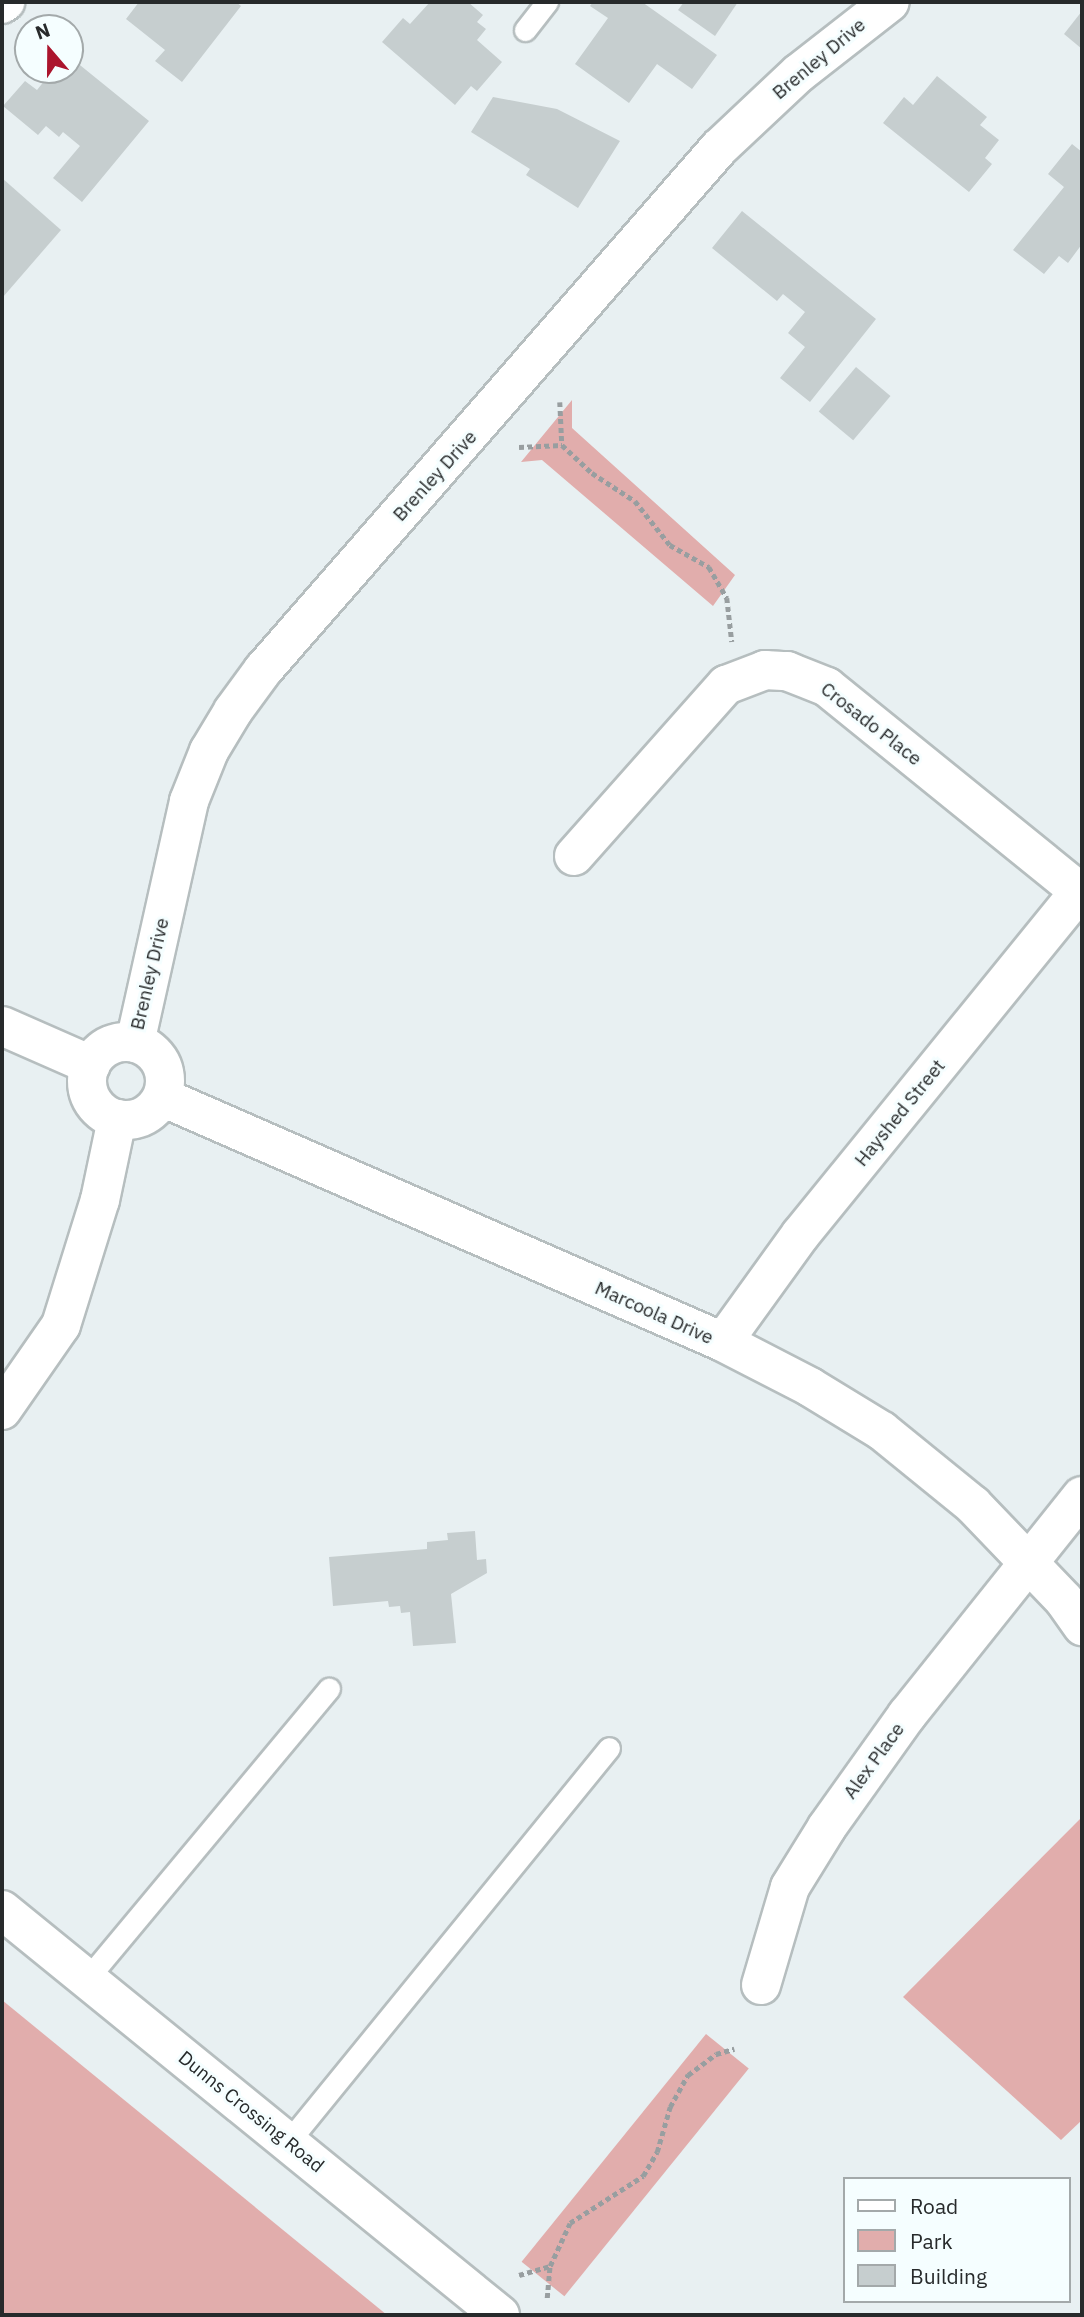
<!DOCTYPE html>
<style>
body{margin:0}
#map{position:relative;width:1084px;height:2317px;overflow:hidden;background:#e8f0f2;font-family:"IBM Plex Sans",sans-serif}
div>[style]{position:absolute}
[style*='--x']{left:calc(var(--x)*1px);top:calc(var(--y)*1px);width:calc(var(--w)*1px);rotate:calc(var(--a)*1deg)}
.green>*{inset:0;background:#e1adac;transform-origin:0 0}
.building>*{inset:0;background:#c6cecf;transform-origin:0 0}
.path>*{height:4.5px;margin-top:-2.25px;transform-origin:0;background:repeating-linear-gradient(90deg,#989ea0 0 5px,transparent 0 8.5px)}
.roads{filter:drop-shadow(2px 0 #b6bebf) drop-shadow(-2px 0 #b6bebf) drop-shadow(0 2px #b6bebf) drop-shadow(0 -2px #b6bebf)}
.lane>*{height:21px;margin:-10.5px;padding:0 10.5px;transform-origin:10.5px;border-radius:10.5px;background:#fff}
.street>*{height:38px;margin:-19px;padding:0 19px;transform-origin:19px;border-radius:19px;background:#fff}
.street>.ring{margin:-19px;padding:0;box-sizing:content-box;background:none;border:38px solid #fff;border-radius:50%}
.secondary>*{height:38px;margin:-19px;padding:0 19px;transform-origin:19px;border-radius:19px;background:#fff}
span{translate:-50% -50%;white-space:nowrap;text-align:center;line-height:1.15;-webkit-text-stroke:6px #f5feff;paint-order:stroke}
.street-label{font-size:19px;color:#272a2b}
.frame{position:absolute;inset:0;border:4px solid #272a2b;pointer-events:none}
.legend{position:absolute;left:843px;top:2177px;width:228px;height:126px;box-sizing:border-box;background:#f5feff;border:2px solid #a3a9aa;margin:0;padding:9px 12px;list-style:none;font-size:21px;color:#272a2b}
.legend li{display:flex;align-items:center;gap:14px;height:35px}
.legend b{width:35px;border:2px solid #a3a9aa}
.north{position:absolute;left:14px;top:14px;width:70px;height:70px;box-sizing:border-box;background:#f5feff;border:2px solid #a3a9aa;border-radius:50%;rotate:340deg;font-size:19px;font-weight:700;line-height:28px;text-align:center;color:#272a2b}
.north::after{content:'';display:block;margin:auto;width:24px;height:32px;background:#ab152d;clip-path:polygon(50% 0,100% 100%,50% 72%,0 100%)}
</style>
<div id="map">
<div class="green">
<div style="clip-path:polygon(572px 400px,572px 428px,735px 575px,713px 606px,542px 460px,521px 462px)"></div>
<div style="clip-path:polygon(1082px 1817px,1082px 2120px,1061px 2140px,903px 1997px)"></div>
<div style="clip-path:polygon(2px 2000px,387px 2315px,2px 2315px)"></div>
<div style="left:706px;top:2034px;width:55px;height:293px;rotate:39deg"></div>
</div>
<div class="building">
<div style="clip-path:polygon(139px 2px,236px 2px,241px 6px,182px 82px,155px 61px,165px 50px,126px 19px)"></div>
<div style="clip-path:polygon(430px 2px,468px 2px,483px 15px,477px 22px,486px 29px,477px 40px,502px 62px,477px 91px,471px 86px,455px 105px,382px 42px,403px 18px,410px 24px)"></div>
<div style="clip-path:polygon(593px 2px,642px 2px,717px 55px,692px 89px,657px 64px,629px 103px,575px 64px,608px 18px,590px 6px)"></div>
<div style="clip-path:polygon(684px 2px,738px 2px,715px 36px,678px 10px)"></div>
<div style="clip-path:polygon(1082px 11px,1082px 49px,1064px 34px)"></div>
<div style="clip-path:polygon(70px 57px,149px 121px,82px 202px,53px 178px,80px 146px,63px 132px,59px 137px,46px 126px,38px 135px,3px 106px,25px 81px,37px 90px,53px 70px,70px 70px)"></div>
<div style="clip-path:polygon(937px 76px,987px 117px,980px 125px,999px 140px,985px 158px,992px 164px,969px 192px,883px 123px,904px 97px,913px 105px)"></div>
<div style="clip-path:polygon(493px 97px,557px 109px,620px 141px,578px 208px,526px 175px,530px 169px,471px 132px)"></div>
<div style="clip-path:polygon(1072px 144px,1082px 152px,1082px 244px,1068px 263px,1059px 256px,1044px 274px,1013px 250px,1064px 187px,1048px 174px)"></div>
<div style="clip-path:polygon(2px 178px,61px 230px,3px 297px,2px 295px)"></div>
<div style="clip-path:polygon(742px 211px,876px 319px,810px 402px,780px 378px,805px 347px,788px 333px,805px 312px,783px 294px,777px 301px,712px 248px)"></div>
<div style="left:856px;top:367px;width:45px;height:58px;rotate:40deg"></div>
<div style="clip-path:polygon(475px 1531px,477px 1560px,486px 1559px,487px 1573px,451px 1594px,456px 1643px,413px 1646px,410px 1612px,401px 1613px,400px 1606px,389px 1607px,388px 1601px,333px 1606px,329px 1557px,427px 1549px,427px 1542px,448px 1540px,447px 1533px)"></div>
</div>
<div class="path">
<div style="--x:560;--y:402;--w:43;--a:87.3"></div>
<div style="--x:519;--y:447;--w:43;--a:-2.7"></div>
<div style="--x:562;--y:445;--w:41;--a:43"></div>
<div style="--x:592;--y:473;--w:51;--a:33.1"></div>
<div style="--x:635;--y:501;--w:56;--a:51.5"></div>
<div style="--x:670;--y:545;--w:45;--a:29.4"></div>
<div style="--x:709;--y:567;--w:36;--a:60"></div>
<div style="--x:727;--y:598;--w:44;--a:83.5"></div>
<div style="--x:519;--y:2275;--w:32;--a:-16"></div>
<div style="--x:550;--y:2266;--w:47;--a:-65.1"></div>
<div style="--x:570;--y:2223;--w:87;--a:-32.8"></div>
<div style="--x:643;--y:2176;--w:28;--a:-60"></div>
<div style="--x:657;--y:2152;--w:47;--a:-73.9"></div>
<div style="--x:670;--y:2107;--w:37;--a:-61"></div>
<div style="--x:688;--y:2075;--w:35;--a:-37"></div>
<div style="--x:716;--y:2054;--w:19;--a:-16"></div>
<div style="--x:547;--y:2298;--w:32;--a:-85"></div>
</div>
<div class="roads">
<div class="lane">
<div style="--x:525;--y:30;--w:36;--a:-52"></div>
<div style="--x:87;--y:1979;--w:378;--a:-50.2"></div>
<div style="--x:288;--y:2142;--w:508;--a:-50.83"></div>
</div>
<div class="street">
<div style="--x:2;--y:4;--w:4;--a:-34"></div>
<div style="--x:574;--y:856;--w:229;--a:-48.4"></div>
<div style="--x:726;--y:685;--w:42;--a:-21"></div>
<div style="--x:765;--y:670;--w:22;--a:3"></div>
<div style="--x:787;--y:671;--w:43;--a:21.8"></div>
<div style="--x:827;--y:687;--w:324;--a:39"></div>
<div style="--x:2;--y:1026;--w:97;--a:23.7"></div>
<div class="ring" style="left:87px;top:1042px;width:40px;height:40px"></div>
<div style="--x:135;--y:1043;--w:248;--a:-77.4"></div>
<div style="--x:189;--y:801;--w:54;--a:-68.2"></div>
<div style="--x:209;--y:751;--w:47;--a:-59"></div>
<div style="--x:233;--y:711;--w:51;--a:-53.8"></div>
<div style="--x:263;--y:670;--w:693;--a:-48.86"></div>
<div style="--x:719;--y:148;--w:110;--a:-43.2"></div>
<div style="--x:799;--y:73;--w:115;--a:-38"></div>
<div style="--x:162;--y:1097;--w:612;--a:23.59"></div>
<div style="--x:723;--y:1342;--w:98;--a:27.3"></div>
<div style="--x:810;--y:1387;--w:84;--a:31.4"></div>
<div style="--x:882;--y:1431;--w:117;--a:39.1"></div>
<div style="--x:973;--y:1505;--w:132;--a:46.2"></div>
<div style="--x:1064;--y:1600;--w:32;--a:55"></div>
<div style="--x:723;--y:1342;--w:133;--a:-54.2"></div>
<div style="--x:801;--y:1234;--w:446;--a:-50.9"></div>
<div style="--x:2;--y:1410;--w:103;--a:-55.2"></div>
<div style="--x:61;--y:1325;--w:131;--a:-72.7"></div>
<div style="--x:100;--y:1200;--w:83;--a:-78.1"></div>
<div style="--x:761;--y:1985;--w:102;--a:-73.5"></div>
<div style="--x:790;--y:1887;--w:70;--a:-58.3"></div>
<div style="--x:827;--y:1827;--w:138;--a:-54.5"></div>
<div style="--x:907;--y:1715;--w:280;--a:-51.4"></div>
</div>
<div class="secondary">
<div style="--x:2;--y:1910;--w:642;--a:39.12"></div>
</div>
</div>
<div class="street-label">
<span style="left:819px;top:59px;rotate:-40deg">Brenley Drive</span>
<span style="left:435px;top:476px;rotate:-48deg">Brenley Drive</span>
<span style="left:871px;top:724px;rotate:38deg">Crosado Place</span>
<span style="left:150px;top:974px;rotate:-77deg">Brenley Drive</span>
<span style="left:900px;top:1113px;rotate:-51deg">Hayshed Street</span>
<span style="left:654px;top:1313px;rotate:24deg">Marcoola Drive</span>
<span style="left:874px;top:1761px;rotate:-54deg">Alex Place</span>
<span style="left:251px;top:2112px;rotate:39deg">Dunns Crossing Road</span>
</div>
<div class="frame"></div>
<ul class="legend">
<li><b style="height:9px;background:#fff"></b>Road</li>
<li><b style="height:19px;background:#e1adac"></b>Park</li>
<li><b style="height:19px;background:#c6cecf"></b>Building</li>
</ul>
<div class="north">N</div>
</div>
